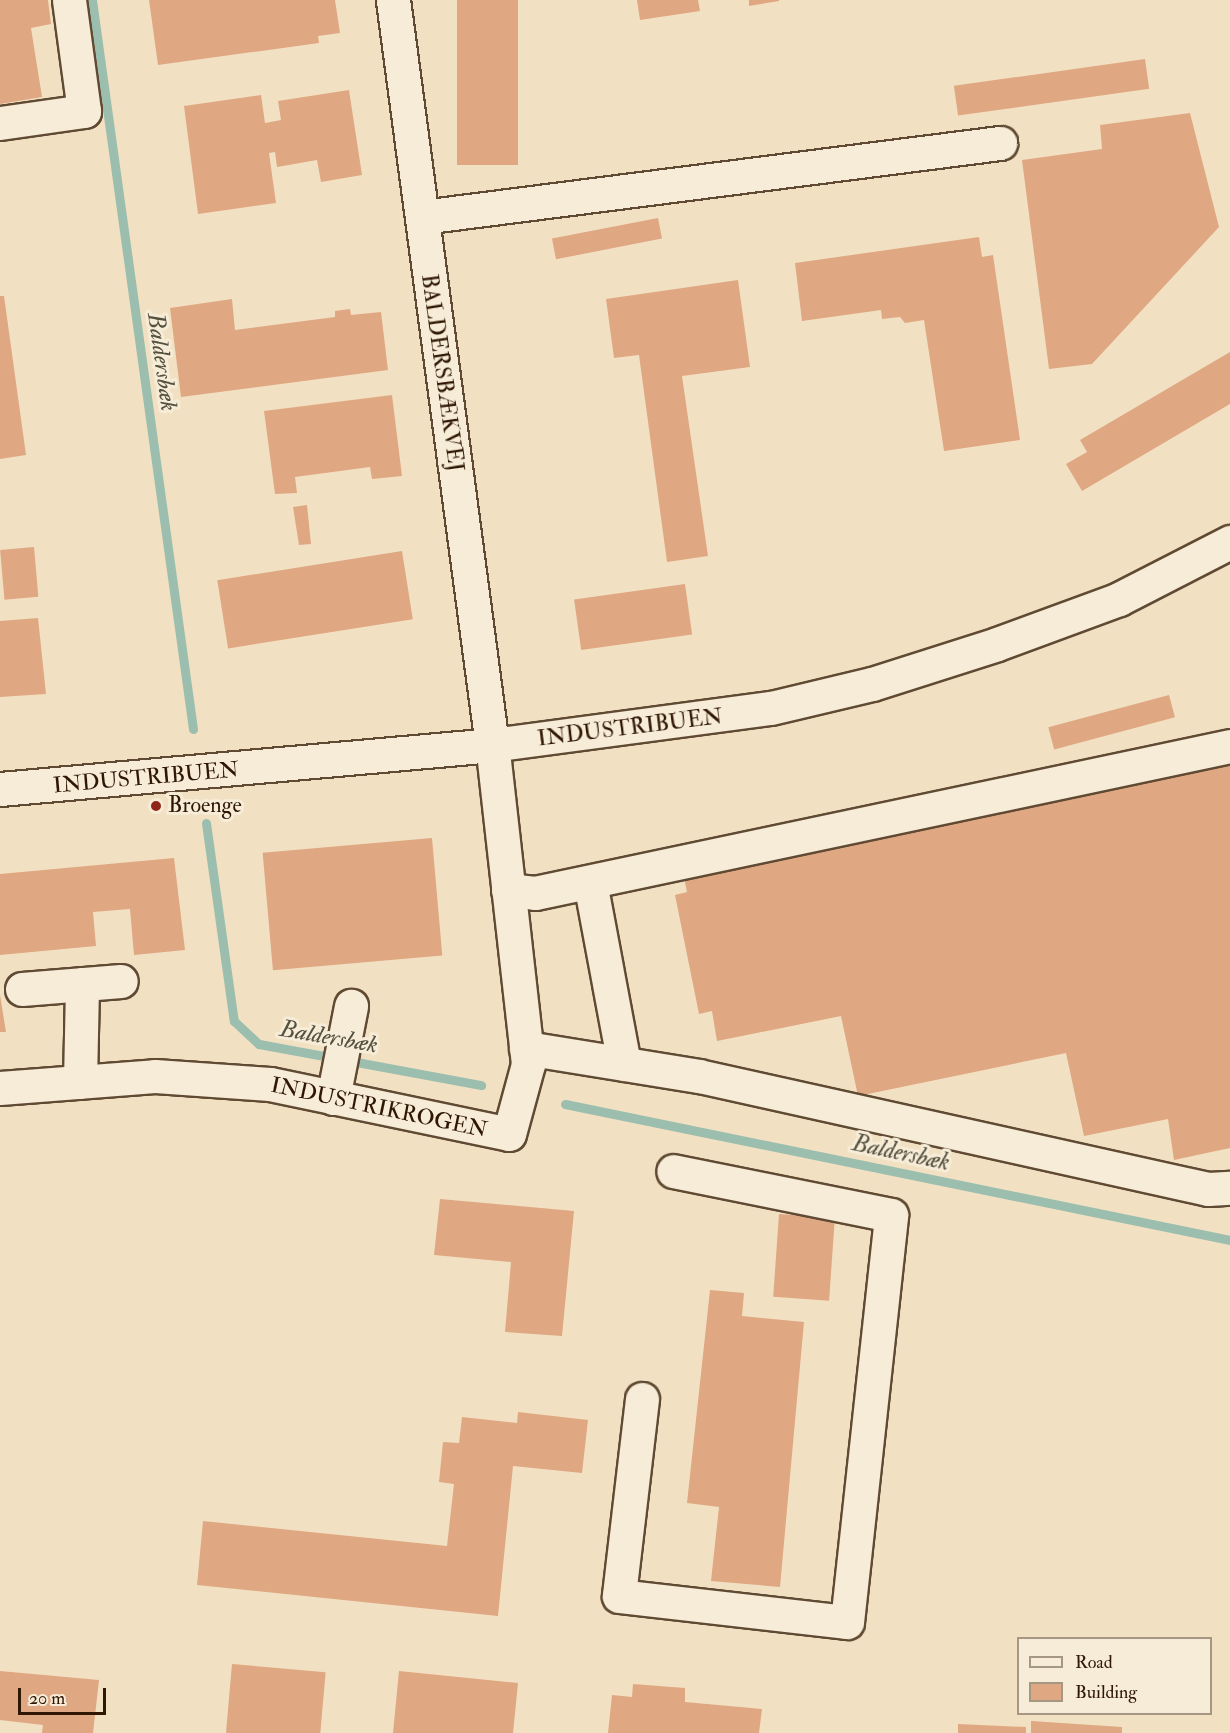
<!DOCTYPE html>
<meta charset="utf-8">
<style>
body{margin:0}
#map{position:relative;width:1230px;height:1733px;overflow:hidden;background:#f1e1c2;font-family:"IM FELL Double Pica",serif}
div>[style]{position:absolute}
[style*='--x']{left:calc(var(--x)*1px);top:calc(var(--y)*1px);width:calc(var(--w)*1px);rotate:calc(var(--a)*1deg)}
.stream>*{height:9px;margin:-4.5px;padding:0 4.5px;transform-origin:4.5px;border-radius:4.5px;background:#9bbeaf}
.building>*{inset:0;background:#e0a783;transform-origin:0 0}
.roads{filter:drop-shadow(2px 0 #604a33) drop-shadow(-2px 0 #604a33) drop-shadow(0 2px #604a33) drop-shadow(0 -2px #604a33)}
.minor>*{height:33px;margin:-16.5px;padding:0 16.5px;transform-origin:16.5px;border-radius:16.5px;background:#f6ecd7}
.dots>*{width:16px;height:16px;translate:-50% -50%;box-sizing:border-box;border:3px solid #f6ecd7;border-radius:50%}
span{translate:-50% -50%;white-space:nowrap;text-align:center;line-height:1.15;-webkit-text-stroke:6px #f6ecd7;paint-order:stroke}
.street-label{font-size:22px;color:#2f1703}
.poi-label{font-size:22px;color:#2f1703}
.left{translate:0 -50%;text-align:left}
.water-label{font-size:24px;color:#55513f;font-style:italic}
.legend{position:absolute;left:1017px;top:1637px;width:195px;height:78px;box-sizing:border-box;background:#f6ecd7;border:2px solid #a69782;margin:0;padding:8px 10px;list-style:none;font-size:18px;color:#2f1703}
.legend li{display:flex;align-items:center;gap:12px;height:30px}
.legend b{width:30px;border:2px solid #a69782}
.scale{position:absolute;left:18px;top:1688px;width:88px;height:27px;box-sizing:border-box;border:3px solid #2f1703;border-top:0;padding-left:8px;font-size:18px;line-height:21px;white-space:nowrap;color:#2f1703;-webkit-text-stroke:4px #f6ecd7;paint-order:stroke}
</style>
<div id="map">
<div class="stream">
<div style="--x:92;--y:0;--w:736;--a:82.11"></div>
<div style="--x:206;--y:823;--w:200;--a:82"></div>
<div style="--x:234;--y:1021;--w:34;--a:43"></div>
<div style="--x:259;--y:1044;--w:226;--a:10.5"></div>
<div style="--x:565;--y:1104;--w:679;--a:11.56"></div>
</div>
<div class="building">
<div style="clip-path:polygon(0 0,48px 0,51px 24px,31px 28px,42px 97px,0 104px)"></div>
<div style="clip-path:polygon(149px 0,335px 0,340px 33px,318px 36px,319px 43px,158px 65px)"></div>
<div style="left:457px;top:0;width:61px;height:165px"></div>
<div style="clip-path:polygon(637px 0,698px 0,700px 11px,640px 20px)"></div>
<div style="clip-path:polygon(749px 0,779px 0,779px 1px,749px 6px)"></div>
<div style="left:1145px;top:59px;width:30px;height:193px;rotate:82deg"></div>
<div style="clip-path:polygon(349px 90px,362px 175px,321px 182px,317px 160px,277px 167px,275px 152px,269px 153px,276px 203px,198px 214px,184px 106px,261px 95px,265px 123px,281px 120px,278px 101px)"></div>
<div style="clip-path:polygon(1190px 113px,1219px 227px,1092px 364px,1049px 369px,1022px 160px,1102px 149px,1100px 125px)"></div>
<div style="left:658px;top:218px;width:21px;height:108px;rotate:79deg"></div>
<div style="clip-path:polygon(979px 237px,982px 257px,993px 255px,1020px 440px,944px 451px,924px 320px,905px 323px,900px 317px,882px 319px,881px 310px,802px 321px,795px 263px)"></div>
<div style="clip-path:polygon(738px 280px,750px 367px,682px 376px,708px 556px,667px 562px,639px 355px,614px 358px,606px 299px)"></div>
<div style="clip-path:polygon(0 296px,4px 296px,26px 455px,0 459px)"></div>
<div style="clip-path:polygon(232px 299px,235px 330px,335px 317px,335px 311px,350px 309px,351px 315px,381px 312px,388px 370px,181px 397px,170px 308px)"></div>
<div style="clip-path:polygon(1230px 352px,1230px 404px,1082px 491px,1066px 464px,1087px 452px,1080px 440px)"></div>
<div style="clip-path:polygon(392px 395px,402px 476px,372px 479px,370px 467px,295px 477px,297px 493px,275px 494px,264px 411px)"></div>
<div style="clip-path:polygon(307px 505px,311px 544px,299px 545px,293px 507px)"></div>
<div style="left:34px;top:547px;width:50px;height:34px;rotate:85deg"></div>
<div style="left:402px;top:551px;width:69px;height:187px;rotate:81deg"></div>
<div style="left:685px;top:584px;width:51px;height:112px;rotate:82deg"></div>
<div style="clip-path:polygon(38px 618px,46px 694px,0 697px,0 621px)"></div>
<div style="left:1169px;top:695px;width:23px;height:125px;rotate:75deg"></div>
<div style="clip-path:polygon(1230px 761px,1230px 1148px,1174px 1160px,1168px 1119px,1084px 1136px,1066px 1053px,858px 1096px,841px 1016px,717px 1041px,712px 1011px,699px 1014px,675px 895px,687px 892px,683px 873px)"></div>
<div style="left:432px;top:838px;width:118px;height:170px;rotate:85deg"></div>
<div style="clip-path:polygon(174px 858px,185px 950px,134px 955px,130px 909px,93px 912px,96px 946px,0 955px,0 874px)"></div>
<div style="clip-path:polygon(0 995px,6px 1032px,0 1032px)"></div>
<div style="clip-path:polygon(440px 1199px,574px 1211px,562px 1336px,505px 1332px,511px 1262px,434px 1255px)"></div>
<div style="left:779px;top:1214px;width:56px;height:83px;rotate:4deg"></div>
<div style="clip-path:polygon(710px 1290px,744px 1293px,742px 1316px,804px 1322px,780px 1587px,711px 1581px,719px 1507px,687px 1503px)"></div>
<div style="clip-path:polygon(518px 1412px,588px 1420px,582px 1473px,513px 1466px,498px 1616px,197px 1585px,203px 1521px,447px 1546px,454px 1484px,439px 1482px,443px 1442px,459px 1443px,462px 1417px,517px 1423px)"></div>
<div style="left:232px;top:1664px;width:94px;height:69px;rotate:5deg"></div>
<div style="clip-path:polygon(0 1671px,99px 1680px,93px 1733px,42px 1733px,43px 1725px,0 1720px)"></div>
<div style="clip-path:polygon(399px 1671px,518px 1683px,513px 1733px,393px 1733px)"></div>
<div style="clip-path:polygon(633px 1684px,685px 1688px,685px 1702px,762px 1709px,759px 1733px,608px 1733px,612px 1695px,632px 1697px)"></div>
<div style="clip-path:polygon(1031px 1721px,1122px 1727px,1122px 1733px,1031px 1733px)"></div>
<div style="clip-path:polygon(958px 1724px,1026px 1727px,1026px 1733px,958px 1733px)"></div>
</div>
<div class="roads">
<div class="minor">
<div style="--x:0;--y:123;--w:85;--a:-8.1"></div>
<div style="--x:84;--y:111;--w:112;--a:-97.7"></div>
<div style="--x:422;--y:217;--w:583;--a:-7.3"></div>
<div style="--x:0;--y:789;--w:494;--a:-5.1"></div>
<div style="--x:492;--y:745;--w:281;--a:-7.6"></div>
<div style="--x:771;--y:708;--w:104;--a:-13.4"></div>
<div style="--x:872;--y:684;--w:131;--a:-17.7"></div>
<div style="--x:997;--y:644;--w:130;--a:-20.2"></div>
<div style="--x:1119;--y:599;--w:125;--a:-27.2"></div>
<div style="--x:590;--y:882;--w:185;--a:79.4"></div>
<div style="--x:508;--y:890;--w:27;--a:6"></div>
<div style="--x:535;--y:893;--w:710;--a:-11.94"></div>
<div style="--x:22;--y:989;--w:99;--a:-4.6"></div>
<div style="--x:526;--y:1048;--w:175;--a:9.2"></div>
<div style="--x:699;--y:1076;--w:521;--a:12.52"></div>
<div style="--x:1208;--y:1189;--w:22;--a:-3"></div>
<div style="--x:80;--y:1082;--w:98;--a:-88.8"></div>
<div style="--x:0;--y:1088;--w:155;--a:-4.4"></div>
<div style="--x:155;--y:1076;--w:115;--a:4"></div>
<div style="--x:270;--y:1084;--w:244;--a:11.8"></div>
<div style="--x:509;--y:1134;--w:73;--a:-74.8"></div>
<div style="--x:528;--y:1064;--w:321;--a:-96.4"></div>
<div style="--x:492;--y:745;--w:752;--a:-97.57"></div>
<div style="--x:333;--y:1098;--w:94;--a:-78.9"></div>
<div style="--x:642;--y:1399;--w:198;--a:96.7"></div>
<div style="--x:619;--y:1596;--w:229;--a:6.5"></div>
<div style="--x:847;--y:1622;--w:409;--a:-83.8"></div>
<div style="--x:891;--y:1215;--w:222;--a:-168.6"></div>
</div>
</div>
<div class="dots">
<div style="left:156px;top:806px;background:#8f2418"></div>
</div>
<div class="street-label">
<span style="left:442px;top:373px;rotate:82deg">BALDERSBÆKVEJ</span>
<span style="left:630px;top:728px;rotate:-7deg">INDUSTRIBUEN</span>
<span style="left:146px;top:778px;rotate:-5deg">INDUSTRIBUEN</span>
<span style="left:379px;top:1108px;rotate:12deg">INDUSTRIKROGEN</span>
</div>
<div class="poi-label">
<span class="left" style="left:168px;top:806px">Broenge</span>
</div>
<div class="water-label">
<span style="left:162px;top:362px;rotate:82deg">Baldersbæk</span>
<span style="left:329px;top:1037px;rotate:10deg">Baldersbæk</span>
<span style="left:901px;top:1153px;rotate:12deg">Baldersbæk</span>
</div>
<ul class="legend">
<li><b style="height:8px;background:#f6ecd7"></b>Road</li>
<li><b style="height:16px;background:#e0a783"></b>Building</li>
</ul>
<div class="scale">20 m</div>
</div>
